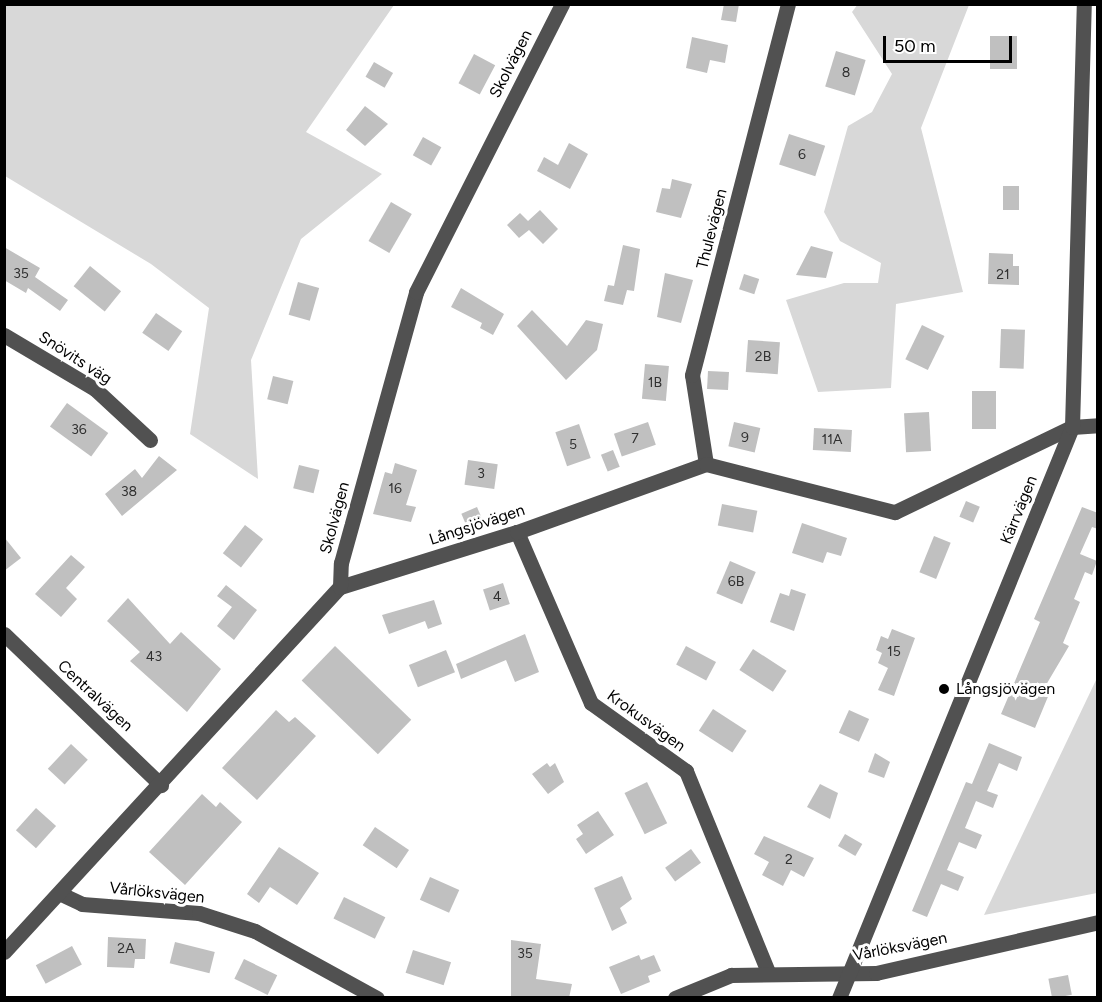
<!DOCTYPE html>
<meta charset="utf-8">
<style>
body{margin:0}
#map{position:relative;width:1102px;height:1002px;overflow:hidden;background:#fff;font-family:Figtree,sans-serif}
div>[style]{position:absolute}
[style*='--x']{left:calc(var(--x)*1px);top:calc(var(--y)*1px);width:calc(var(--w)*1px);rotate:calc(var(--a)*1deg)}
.green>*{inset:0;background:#d8d8d8}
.building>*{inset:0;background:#c0c0c0;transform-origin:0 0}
.minor>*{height:15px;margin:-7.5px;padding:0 7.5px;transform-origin:7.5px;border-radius:7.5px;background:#515151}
.dots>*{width:16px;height:16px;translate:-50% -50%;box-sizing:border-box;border:3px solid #fff;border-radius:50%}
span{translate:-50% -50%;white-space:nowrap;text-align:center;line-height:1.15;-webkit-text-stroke:6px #fff;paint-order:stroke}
.number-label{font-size:14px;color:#303030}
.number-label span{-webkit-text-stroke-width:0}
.street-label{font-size:16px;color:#000}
.poi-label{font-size:16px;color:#000}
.left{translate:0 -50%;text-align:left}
.frame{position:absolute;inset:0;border:6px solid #000;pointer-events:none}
.scale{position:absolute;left:883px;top:36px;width:129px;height:27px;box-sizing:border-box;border:3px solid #000;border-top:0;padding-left:8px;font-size:18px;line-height:21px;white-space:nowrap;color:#000;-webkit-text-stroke:4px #fff;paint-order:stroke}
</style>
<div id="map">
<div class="green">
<div style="clip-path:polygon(858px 4px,969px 5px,921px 128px,963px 292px,896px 304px,891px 388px,818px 392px,786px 300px,844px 283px,878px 283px,881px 263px,840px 241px,824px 212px,848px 126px,872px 112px,892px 74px,852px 12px)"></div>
<div style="clip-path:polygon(4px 5px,394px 5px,306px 132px,382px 174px,301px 239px,251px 360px,258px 479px,190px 434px,209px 308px,151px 264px,5px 176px)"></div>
<div style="clip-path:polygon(1097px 678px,1097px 893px,984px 915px)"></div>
</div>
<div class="building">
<div style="clip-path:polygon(724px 4px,739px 4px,736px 22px,721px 20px)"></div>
<div style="left:1017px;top:36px;width:33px;height:27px;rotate:90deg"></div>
<div style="clip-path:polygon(692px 37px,728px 45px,725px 63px,710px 60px,707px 73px,686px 68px)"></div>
<div style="left:836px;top:51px;width:31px;height:37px;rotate:17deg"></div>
<div style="left:474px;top:54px;width:24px;height:33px;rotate:28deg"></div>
<div style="left:374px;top:62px;width:22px;height:17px;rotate:30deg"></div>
<div style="clip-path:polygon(365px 106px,388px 124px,365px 146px,346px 130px)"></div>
<div style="left:789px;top:134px;width:38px;height:32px;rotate:18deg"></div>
<div style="left:423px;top:137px;width:21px;height:21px;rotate:29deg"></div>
<div style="clip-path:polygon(569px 143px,588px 154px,570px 189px,537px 171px,544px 157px,558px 165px)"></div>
<div style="clip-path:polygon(672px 179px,692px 184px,681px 218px,656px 212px,662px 188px,670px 189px)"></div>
<div style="left:1003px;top:186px;width:16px;height:24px"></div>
<div style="left:391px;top:202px;width:24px;height:45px;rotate:30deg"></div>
<div style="clip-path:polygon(540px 210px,558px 229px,543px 244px,529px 230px,519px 238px,507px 225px,520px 213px,528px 221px)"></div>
<div style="clip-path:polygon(623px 245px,640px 249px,634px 291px,627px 290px,623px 305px,604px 301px,608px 285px,614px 286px)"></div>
<div style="clip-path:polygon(811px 246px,833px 252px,826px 278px,796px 275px)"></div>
<div style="clip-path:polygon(4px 247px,40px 268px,35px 277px,68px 300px,60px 311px,28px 288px,26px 293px,4px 280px)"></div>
<div style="clip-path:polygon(989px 253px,1013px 254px,1013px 266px,1019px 266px,1019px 285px,988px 284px)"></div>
<div style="left:90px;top:266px;width:40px;height:26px;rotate:39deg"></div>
<div style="clip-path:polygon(665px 273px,693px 280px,681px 323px,657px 317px)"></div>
<div style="left:744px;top:274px;width:16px;height:16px;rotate:18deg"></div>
<div style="left:298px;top:282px;width:22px;height:34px;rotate:16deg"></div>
<div style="clip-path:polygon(461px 288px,504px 314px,493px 335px,480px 328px,482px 323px,451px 307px)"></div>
<div style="clip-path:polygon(532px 310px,567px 346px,586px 320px,603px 324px,597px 350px,566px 380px,517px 326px)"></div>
<div style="left:156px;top:313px;width:32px;height:24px;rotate:35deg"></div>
<div style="left:922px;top:325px;width:25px;height:38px;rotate:26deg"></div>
<div style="left:1001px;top:329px;width:24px;height:39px;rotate:2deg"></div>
<div style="left:748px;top:340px;width:32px;height:32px;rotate:4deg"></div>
<div style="left:645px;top:364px;width:24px;height:35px;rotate:5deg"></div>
<div style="left:708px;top:371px;width:21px;height:18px;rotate:3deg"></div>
<div style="left:273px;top:376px;width:21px;height:24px;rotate:14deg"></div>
<div style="left:972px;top:391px;width:24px;height:38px"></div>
<div style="left:67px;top:403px;width:51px;height:29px;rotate:36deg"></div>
<div style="left:929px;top:412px;width:39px;height:25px;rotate:87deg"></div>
<div style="left:648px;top:422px;width:24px;height:36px;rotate:71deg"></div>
<div style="left:734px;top:422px;width:27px;height:25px;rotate:13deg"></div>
<div style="left:579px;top:424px;width:36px;height:25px;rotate:71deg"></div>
<div style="left:814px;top:428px;width:38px;height:22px;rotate:3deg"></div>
<div style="left:613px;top:450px;width:18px;height:13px;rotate:68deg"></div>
<div style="clip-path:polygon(159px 456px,177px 470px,122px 516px,105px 494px,135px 469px,142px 478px)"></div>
<div style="left:468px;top:460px;width:30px;height:25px;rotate:8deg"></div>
<div style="clip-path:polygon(395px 463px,417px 470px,406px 505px,416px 507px,411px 522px,373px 514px,385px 472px,392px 474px)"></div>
<div style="left:299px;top:465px;width:21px;height:24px;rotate:14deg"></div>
<div style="left:966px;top:501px;width:15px;height:17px;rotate:23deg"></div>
<div style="left:722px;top:504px;width:36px;height:22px;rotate:11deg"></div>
<div style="left:477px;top:507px;width:15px;height:17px;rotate:67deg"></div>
<div style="clip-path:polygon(1082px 507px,1098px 513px,1098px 529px,1092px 527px,1080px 554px,1097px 561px,1092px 575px,1085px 572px,1074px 599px,1080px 602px,1063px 643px,1069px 646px,1046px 685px,1052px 687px,1035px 728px,1001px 714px,1040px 622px,1034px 619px)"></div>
<div style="clip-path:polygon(802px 523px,847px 538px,841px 556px,827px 552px,823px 563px,792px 553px)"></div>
<div style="left:245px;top:525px;width:23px;height:36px;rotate:38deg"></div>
<div style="left:934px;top:536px;width:18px;height:39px;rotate:22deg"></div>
<div style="clip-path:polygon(4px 537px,21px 558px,4px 571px)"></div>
<div style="clip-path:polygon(71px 555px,85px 567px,66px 588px,77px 599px,61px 617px,35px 594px)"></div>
<div style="left:730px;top:561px;width:28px;height:35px;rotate:23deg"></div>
<div style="left:503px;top:583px;width:22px;height:21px;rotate:72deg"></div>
<div style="clip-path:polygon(226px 585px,257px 610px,234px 640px,217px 626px,232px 607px,217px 596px)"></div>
<div style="clip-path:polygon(791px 589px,806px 594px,794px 631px,770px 622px,780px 593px,789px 596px)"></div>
<div style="clip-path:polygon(128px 598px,170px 644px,181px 632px,221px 669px,187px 712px,130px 661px,140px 652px,107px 621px)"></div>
<div style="clip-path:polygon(434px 600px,442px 624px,428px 629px,425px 621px,389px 634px,382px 615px)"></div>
<div style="clip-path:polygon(892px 629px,915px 638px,894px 696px,878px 690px,888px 668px,878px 663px,882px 653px,876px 650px,881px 636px,888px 639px)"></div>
<div style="clip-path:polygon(525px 634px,539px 672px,515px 682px,506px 660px,461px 679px,456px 664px)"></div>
<div style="left:335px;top:646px;width:106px;height:48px;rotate:44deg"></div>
<div style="left:686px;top:646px;width:34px;height:21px;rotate:28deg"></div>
<div style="left:753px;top:649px;width:40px;height:25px;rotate:33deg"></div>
<div style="left:446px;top:650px;width:24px;height:40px;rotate:68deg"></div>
<div style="left:713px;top:709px;width:40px;height:26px;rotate:33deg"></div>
<div style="clip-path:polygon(276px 710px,289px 722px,295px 717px,316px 736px,257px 800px,222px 768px)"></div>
<div style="left:849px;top:710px;width:22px;height:25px;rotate:24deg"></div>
<div style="clip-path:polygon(989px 743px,1022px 757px,1017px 771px,999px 763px,987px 791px,998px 795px,993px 808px,976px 801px,965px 828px,982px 835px,976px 849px,959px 842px,947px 870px,964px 877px,958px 891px,941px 884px,927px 917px,912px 911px,966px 782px,972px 784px)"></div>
<div style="left:71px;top:744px;width:23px;height:34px;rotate:43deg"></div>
<div style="clip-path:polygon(875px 753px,890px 762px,884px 778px,868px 772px)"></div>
<div style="clip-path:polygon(547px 763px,550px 767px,555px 763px,564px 782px,548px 794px,532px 774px)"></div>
<div style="left:647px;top:782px;width:46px;height:25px;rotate:64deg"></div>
<div style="clip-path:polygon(820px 784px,838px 793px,830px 819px,807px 807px)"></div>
<div style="clip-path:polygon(202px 794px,216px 807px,220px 802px,242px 822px,185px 885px,149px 852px)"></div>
<div style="left:36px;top:808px;width:27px;height:30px;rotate:42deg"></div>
<div style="clip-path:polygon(598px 811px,614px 835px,586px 854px,576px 839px,583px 834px,577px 825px)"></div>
<div style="left:375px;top:827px;width:41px;height:22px;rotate:34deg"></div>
<div style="left:845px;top:834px;width:20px;height:14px;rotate:30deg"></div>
<div style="clip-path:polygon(764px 836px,814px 858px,804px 877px,791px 870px,783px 886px,762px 875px,769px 862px,754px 854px)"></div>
<div style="clip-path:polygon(279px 847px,319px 873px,297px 905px,270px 887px,259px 903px,247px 894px)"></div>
<div style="left:691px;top:849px;width:17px;height:32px;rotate:54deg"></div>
<div style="clip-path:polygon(622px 876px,632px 899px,620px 908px,627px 923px,612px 931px,594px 888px)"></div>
<div style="left:430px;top:877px;width:32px;height:25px;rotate:24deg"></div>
<div style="left:344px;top:897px;width:46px;height:24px;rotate:26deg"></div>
<div style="clip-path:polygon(108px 937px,146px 939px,145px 959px,135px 959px,134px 968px,107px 967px)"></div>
<div style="clip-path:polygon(511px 940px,541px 944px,536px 979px,572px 984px,569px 998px,511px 998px)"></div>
<div style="left:175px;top:942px;width:41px;height:22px;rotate:14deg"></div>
<div style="left:72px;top:946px;width:21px;height:41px;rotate:62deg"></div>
<div style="left:413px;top:950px;width:40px;height:24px;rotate:18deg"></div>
<div style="clip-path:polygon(639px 955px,641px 960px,654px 955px,661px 971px,648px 976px,650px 982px,621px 994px,609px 967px)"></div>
<div style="left:244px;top:959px;width:37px;height:22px;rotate:26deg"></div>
<div style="left:1068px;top:975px;width:20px;height:20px;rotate:79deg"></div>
</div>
<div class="minor">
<div style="--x:4;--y:335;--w:106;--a:30.7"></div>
<div style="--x:95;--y:389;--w:75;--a:42.8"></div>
<div style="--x:706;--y:464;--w:90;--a:-98.9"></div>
<div style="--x:692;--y:375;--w:383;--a:-75.5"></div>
<div style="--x:517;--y:532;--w:186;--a:66.6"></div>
<div style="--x:591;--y:703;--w:117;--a:35.6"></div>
<div style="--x:686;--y:771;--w:217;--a:67.8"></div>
<div style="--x:340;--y:587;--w:185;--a:-17.3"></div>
<div style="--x:517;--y:532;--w:201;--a:-19.8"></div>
<div style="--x:706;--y:464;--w:195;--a:14.3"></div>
<div style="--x:895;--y:512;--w:196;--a:-25.7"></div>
<div style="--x:1072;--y:427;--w:26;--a:-4"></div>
<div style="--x:4;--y:634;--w:218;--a:43.9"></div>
<div style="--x:61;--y:894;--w:23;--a:25"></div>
<div style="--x:82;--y:904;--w:117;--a:4.4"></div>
<div style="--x:199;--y:913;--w:59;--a:17.8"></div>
<div style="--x:255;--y:931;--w:139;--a:28.8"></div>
<div style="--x:4;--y:952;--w:496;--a:-47.4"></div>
<div style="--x:340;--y:587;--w:24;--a:-88"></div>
<div style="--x:341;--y:563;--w:281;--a:-74.5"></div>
<div style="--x:416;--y:292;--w:323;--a:-63.1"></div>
<div style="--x:675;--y:998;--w:61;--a:-22.3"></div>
<div style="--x:731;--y:975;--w:145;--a:-0.8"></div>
<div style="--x:876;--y:973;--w:228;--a:-12.9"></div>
<div style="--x:839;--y:998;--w:617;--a:-67.8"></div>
<div style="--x:1072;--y:427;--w:423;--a:-88.4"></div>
</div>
<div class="dots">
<div style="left:944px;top:689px;background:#000"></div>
</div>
<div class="number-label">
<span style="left:846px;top:73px">8</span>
<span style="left:802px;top:155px">6</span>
<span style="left:21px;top:274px">35</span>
<span style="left:1003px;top:275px">21</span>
<span style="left:763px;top:357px">2B</span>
<span style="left:655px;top:383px">1B</span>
<span style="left:79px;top:430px">36</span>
<span style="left:745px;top:438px">9</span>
<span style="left:635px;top:439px">7</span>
<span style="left:832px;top:440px">11A</span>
<span style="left:573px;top:445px">5</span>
<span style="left:481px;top:474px">3</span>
<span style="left:395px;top:489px">16</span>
<span style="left:129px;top:492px">38</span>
<span style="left:736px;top:582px">6B</span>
<span style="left:497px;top:597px">4</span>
<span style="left:894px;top:652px">15</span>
<span style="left:154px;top:657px">43</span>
<span style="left:789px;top:860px">2</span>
<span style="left:126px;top:949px">2A</span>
<span style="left:525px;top:954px">35</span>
</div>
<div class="street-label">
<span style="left:511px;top:64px;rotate:-63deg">Skolvägen</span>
<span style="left:712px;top:229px;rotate:-76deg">Thulevägen</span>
<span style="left:75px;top:358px;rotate:33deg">Snövits väg</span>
<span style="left:1019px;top:510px;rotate:-68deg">Kärrvägen</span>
<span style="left:335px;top:518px;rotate:-75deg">Skolvägen</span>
<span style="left:477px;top:525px;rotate:-18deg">Långsjövägen</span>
<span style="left:95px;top:696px;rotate:43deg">Centralvägen</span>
<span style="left:646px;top:721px;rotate:36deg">Krokusvägen</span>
<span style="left:157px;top:893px;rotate:6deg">Vårlöksvägen</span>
<span style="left:900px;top:947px;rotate:-11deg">Vårlöksvägen</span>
</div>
<div class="poi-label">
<span class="left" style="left:956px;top:689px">Långsjövägen</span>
</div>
<div class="frame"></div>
<div class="scale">50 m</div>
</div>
